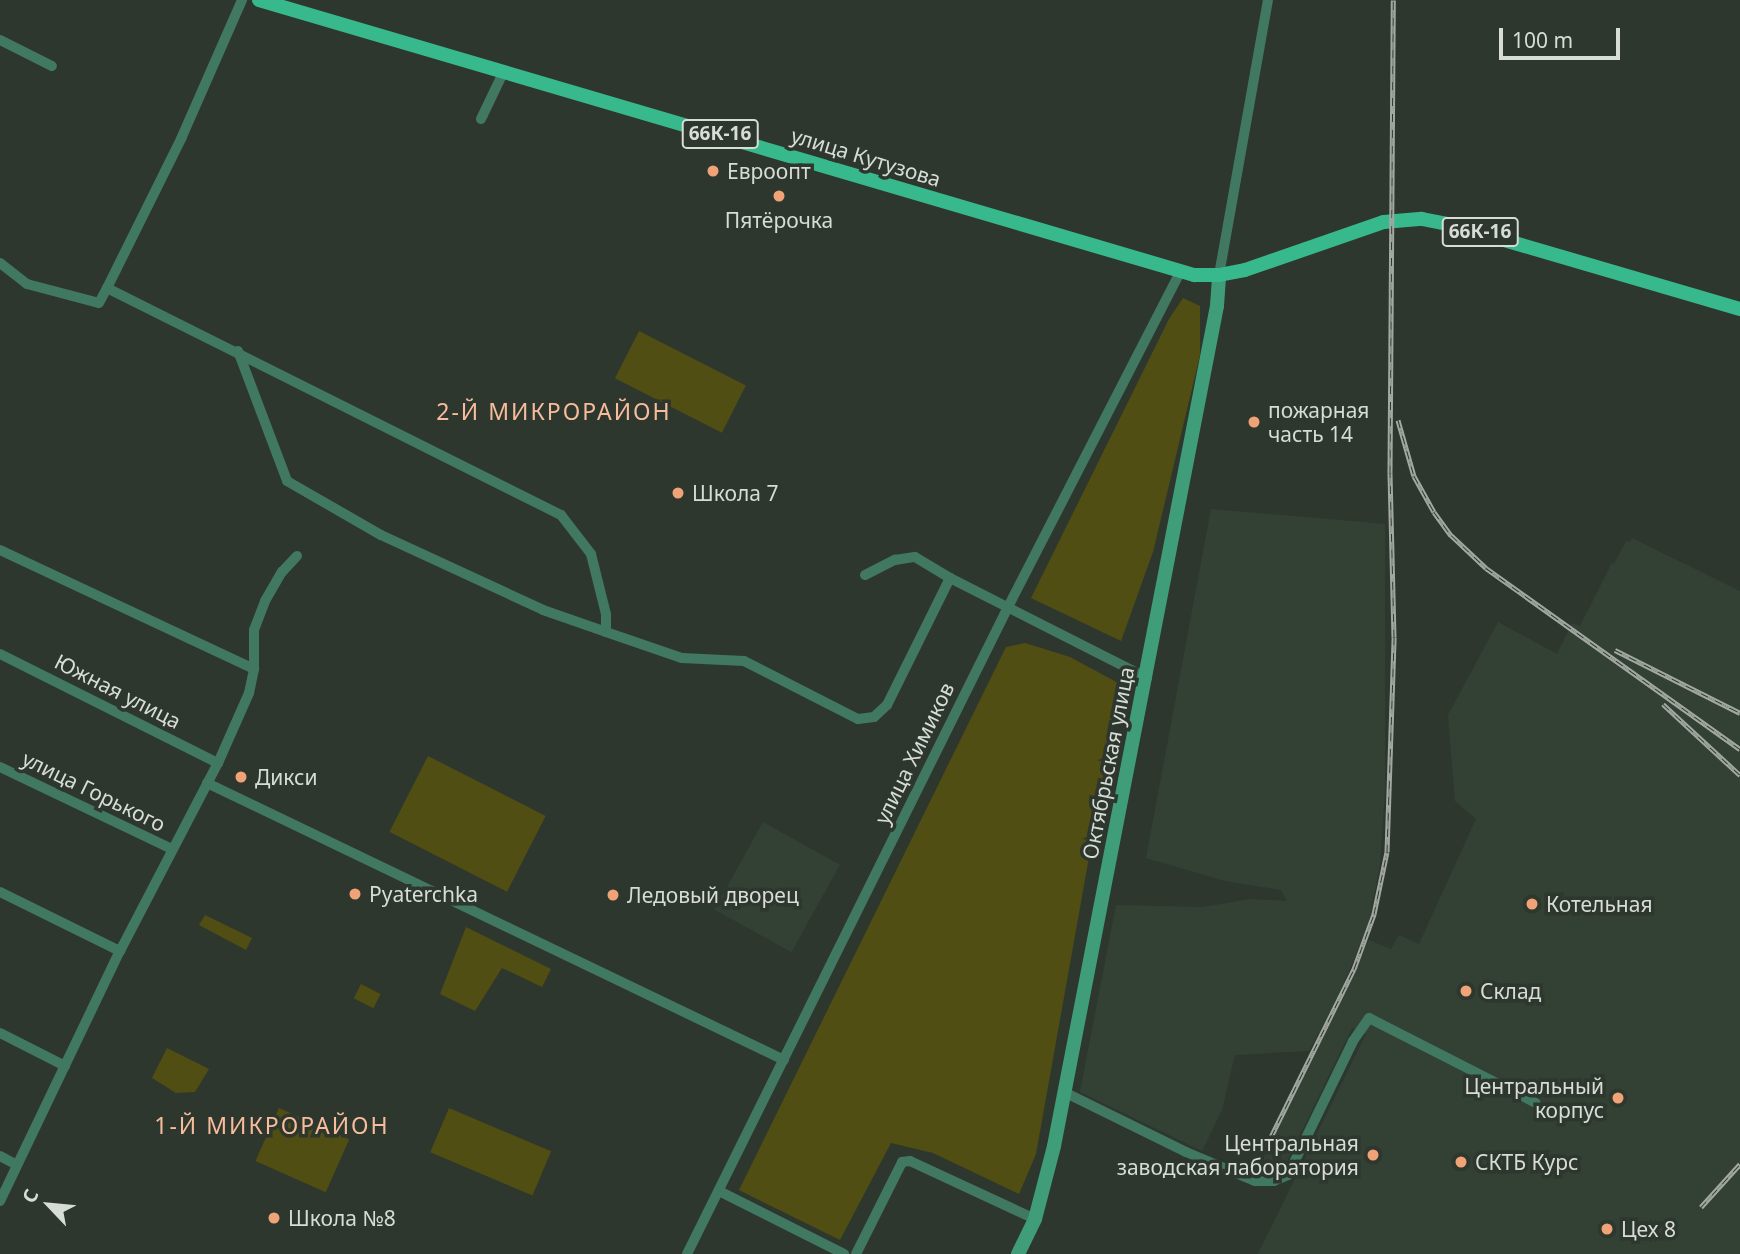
<!DOCTYPE html>
<meta charset="utf-8">
<style>
body{margin:0}
#map{position:relative;width:1740px;height:1254px;overflow:hidden;background:#2e372e;font-family:"Noto Sans",sans-serif}
div>[style]{position:absolute}
[style*='--x']{left:calc(var(--x)*1px);top:calc(var(--y)*1px);width:calc(var(--w)*1px);rotate:calc(var(--a)*1deg)}
.built>*{inset:0;background:#334134;transform-origin:0 0}
.green>*{inset:0;background:#504e13;transform-origin:0 0}
.street>*{height:10px;margin:-5px;padding:0 5px;transform-origin:5px;border-radius:5px;background:#417862}
.secondary>*{height:14px;margin:-7px;padding:0 7px;transform-origin:7px;border-radius:7px;background:#3f9d7a}
.primary>*{height:14px;margin:-7px;padding:0 7px;transform-origin:7px;border-radius:7px;background:#38b98d}
.rail>*{height:5px;margin-top:-2.5px;transform-origin:0;background:repeating-linear-gradient(90deg,#2e372e 0 8px,#a2a9a2 0 16px);box-sizing:border-box;border-block:2px solid #a2a9a2}
.dots>*{width:19px;height:19px;translate:-50% -50%;box-sizing:border-box;border:4px solid #2e372e;border-radius:50%}
span{translate:-50% -50%;white-space:nowrap;text-align:center;line-height:1.15;-webkit-text-stroke:7px #2e372e;paint-order:stroke}
.shield-label span{padding:2px 5px;background:#2e372e;border:2px solid;border-radius:5px;-webkit-text-stroke-width:0}
.shield-label{font-size:19px;color:#d7dcd7;font-weight:700}
.street-label{font-size:21px;color:#d7dcd7}
.poi-label{font-size:21px;color:#d7dcd7}
.left{translate:0 -50%;text-align:left}
.right{translate:-100% -50%;text-align:right}
.neighbourhood-label{font-size:23px;color:#f6bc9c;letter-spacing:2px}
.north{position:absolute;left:14px;top:1170px;width:70px;height:70px;-webkit-text-stroke:5px #2e372e;paint-order:stroke;rotate:296deg;font-size:19px;font-weight:700;line-height:28px;text-align:center;color:#d7dcd7}
.north::after{content:'';display:block;margin:auto;width:24px;height:32px;background:#d7dcd7;clip-path:polygon(50% 0,100% 100%,50% 72%,0 100%)}
.scale{position:absolute;left:1499px;top:28px;width:121px;height:32px;box-sizing:border-box;border:4px solid #d7dcd7;border-top:0;padding-left:9px;font-size:21px;line-height:24px;white-space:nowrap;color:#d7dcd7;-webkit-text-stroke:5px #2e372e;paint-order:stroke}
</style>
<div id="map">
<div class="built">
<div style="clip-path:polygon(1211px 509px,1385px 524px,1385px 790px,1380px 864px,1368px 927px,1339px 994px,1309px 1051px,1235px 1055px,1222px 1110px,1202px 1151px,1080px 1092px,1116px 905px,1203px 907px,1251px 899px,1287px 901px,1281px 890px,1225px 881px,1146px 858px)"></div>
<div style="clip-path:polygon(1632px 538px,1740px 591px,1740px 1254px,1258px 1254px,1366px 1034px,1352px 1028px,1281px 1174px,1261px 1163px,1369px 940px,1391px 949px,1399px 935px,1419px 944px,1476px 819px,1455px 801px,1448px 715px,1498px 622px,1557px 654px,1572px 623px,1580px 626px,1612px 563px,1614px 564px,1626px 541px,1630px 542px)"></div>
<div style="left:763px;top:822px;width:88px;height:100px;rotate:29deg"></div>
</div>
<div class="green">
<div style="clip-path:polygon(1183px 298px,1200px 306px,1200px 355px,1153px 552px,1121px 641px,1031px 598px,1169px 319px)"></div>
<div style="left:639px;top:331px;width:120px;height:53px;rotate:27deg"></div>
<div style="clip-path:polygon(1025px 643px,1070px 657px,1120px 684px,1036px 1154px,1019px 1194px,933px 1153px,891px 1143px,840px 1240px,739px 1190px,1006px 647px)"></div>
<div style="left:428px;top:756px;width:132px;height:85px;rotate:27deg"></div>
<div style="clip-path:polygon(205px 915px,252px 938px,246px 950px,199px 925px)"></div>
<div style="clip-path:polygon(466px 927px,551px 969px,542px 987px,502px 968px,475px 1011px,440px 994px)"></div>
<div style="left:361px;top:984px;width:22px;height:16px;rotate:27deg"></div>
<div style="clip-path:polygon(167px 1048px,209px 1069px,195px 1092px,176px 1093px,152px 1078px)"></div>
<div style="left:279px;top:1108px;width:77px;height:58px;rotate:24deg"></div>
<div style="left:449px;top:1108px;width:111px;height:48px;rotate:23deg"></div>
</div>
<div class="street">
<div style="--x:242;--y:0;--w:150;--a:113.7"></div>
<div style="--x:182;--y:137;--w:169;--a:116.4"></div>
<div style="--x:107;--y:288;--w:508;--a:26.57"></div>
<div style="--x:561;--y:515;--w:49;--a:52.4"></div>
<div style="--x:591;--y:554;--w:62;--a:76"></div>
<div style="--x:606;--y:614;--w:18;--a:90"></div>
<div style="--x:0;--y:40;--w:58;--a:26.6"></div>
<div style="--x:481;--y:119;--w:53;--a:-64.4"></div>
<div style="--x:0;--y:263;--w:34;--a:38"></div>
<div style="--x:27;--y:284;--w:74;--a:14.8"></div>
<div style="--x:99;--y:303;--w:17;--a:-62"></div>
<div style="--x:1219;--y:275;--w:279;--a:-79.9"></div>
<div style="--x:238;--y:351;--w:139;--a:69.3"></div>
<div style="--x:287;--y:481;--w:108;--a:29.9"></div>
<div style="--x:381;--y:535;--w:179;--a:24.8"></div>
<div style="--x:543;--y:610;--w:67;--a:19.2"></div>
<div style="--x:606;--y:632;--w:80;--a:18.9"></div>
<div style="--x:682;--y:658;--w:62;--a:2.8"></div>
<div style="--x:744;--y:661;--w:128;--a:27"></div>
<div style="--x:858;--y:719;--w:16;--a:-7"></div>
<div style="--x:874;--y:717;--w:18;--a:-43"></div>
<div style="--x:887;--y:705;--w:142;--a:-63.6"></div>
<div style="--x:950;--y:578;--w:221;--a:26.9"></div>
<div style="--x:0;--y:550;--w:280;--a:25.1"></div>
<div style="--x:865;--y:575;--w:34;--a:-27"></div>
<div style="--x:895;--y:560;--w:20;--a:-9"></div>
<div style="--x:915;--y:557;--w:41;--a:31"></div>
<div style="--x:0;--y:654;--w:244;--a:26.6"></div>
<div style="--x:0;--y:767;--w:191;--a:25.5"></div>
<div style="--x:207;--y:783;--w:640;--a:25.64"></div>
<div style="--x:0;--y:892;--w:134;--a:26.2"></div>
<div style="--x:0;--y:1033;--w:73;--a:26.9"></div>
<div style="--x:1064;--y:1092;--w:136;--a:26.2"></div>
<div style="--x:1186;--y:1152;--w:75;--a:22.8"></div>
<div style="--x:1255;--y:1181;--w:19;--a:0"></div>
<div style="--x:1274;--y:1181;--w:15;--a:-23"></div>
<div style="--x:1288;--y:1175;--w:149;--a:-64.1"></div>
<div style="--x:1353;--y:1041;--w:28;--a:-55"></div>
<div style="--x:1369;--y:1018;--w:187;--a:27"></div>
<div style="--x:0;--y:1156;--w:19;--a:28"></div>
<div style="--x:719;--y:1191;--w:140;--a:26.7"></div>
<div style="--x:0;--y:1201;--w:277;--a:-64.4"></div>
<div style="--x:120;--y:951;--w:212;--a:-62.5"></div>
<div style="--x:218;--y:763;--w:77;--a:-66.1"></div>
<div style="--x:249;--y:693;--w:25;--a:-78"></div>
<div style="--x:254;--y:669;--w:39;--a:-90"></div>
<div style="--x:254;--y:630;--w:31;--a:-69"></div>
<div style="--x:265;--y:601;--w:34;--a:-60"></div>
<div style="--x:282;--y:572;--w:22;--a:-47"></div>
<div style="--x:687;--y:1254;--w:722;--a:-63.61"></div>
<div style="--x:1008;--y:607;--w:377;--a:-62.8"></div>
<div style="--x:856;--y:1254;--w:103;--a:-63.4"></div>
<div style="--x:902;--y:1162;--w:8;--a:-7"></div>
<div style="--x:910;--y:1161;--w:138;--a:24.9"></div>
</div>
<div class="secondary">
<div style="--x:1018;--y:1254;--w:39;--a:-64"></div>
<div style="--x:1035;--y:1219;--w:75;--a:-75.4"></div>
<div style="--x:1054;--y:1146;--w:856;--a:-79.02"></div>
<div style="--x:1217;--y:306;--w:31;--a:-86"></div>
</div>
<div class="primary">
<div style="--x:259;--y:0;--w:975;--a:16.39"></div>
<div style="--x:1194;--y:275;--w:25;--a:0"></div>
<div style="--x:1219;--y:275;--w:26;--a:-11"></div>
<div style="--x:1245;--y:270;--w:147;--a:-19.1"></div>
<div style="--x:1384;--y:222;--w:38;--a:-5"></div>
<div style="--x:1422;--y:219;--w:32;--a:11"></div>
<div style="--x:1453;--y:225;--w:299;--a:16.3"></div>
</div>
<div class="rail">
<div style="--x:1398;--y:420;--w:58;--a:74.1"></div>
<div style="--x:1414;--y:476;--w:41;--a:60.9"></div>
<div style="--x:1434;--y:512;--w:29;--a:54"></div>
<div style="--x:1451;--y:535;--w:48;--a:43.3"></div>
<div style="--x:1486;--y:568;--w:312;--a:35.5"></div>
<div style="--x:1615;--y:650;--w:140;--a:26.7"></div>
<div style="--x:1663;--y:704;--w:105;--a:42.7"></div>
<div style="--x:1264;--y:1151;--w:203;--a:-63.7"></div>
<div style="--x:1354;--y:969;--w:59;--a:-70"></div>
<div style="--x:1374;--y:914;--w:63;--a:-78.2"></div>
<div style="--x:1387;--y:852;--w:215;--a:-88.1"></div>
<div style="--x:1394;--y:637;--w:164;--a:-91.4"></div>
<div style="--x:1390;--y:473;--w:473;--a:-89.6"></div>
<div style="--x:1701;--y:1207;--w:58;--a:-47.8"></div>
</div>
<div class="dots">
<div style="left:713px;top:171px;background:#efa377"></div>
<div style="left:779px;top:196px;background:#efa377"></div>
<div style="left:1254px;top:422px;background:#efa377"></div>
<div style="left:678px;top:493px;background:#efa377"></div>
<div style="left:241px;top:777px;background:#efa377"></div>
<div style="left:355px;top:894px;background:#efa377"></div>
<div style="left:613px;top:895px;background:#efa377"></div>
<div style="left:1532px;top:904px;background:#efa377"></div>
<div style="left:1466px;top:991px;background:#efa377"></div>
<div style="left:1618px;top:1098px;background:#efa377"></div>
<div style="left:1373px;top:1155px;background:#efa377"></div>
<div style="left:1461px;top:1162px;background:#efa377"></div>
<div style="left:274px;top:1218px;background:#efa377"></div>
<div style="left:1607px;top:1229px;background:#efa377"></div>
</div>
<div class="shield-label">
<span style="left:720px;top:134px">66К-16</span>
<span style="left:1480px;top:232px">66К-16</span>
</div>
<div class="street-label">
<span style="left:866px;top:157px;rotate:17deg">улица Кутузова</span>
<span style="left:118px;top:691px;rotate:27deg">Южная улица</span>
<span style="left:914px;top:753px;rotate:-64deg">улица Химиков</span>
<span style="left:1108px;top:763px;rotate:-79deg">Октябрьская улица</span>
<span style="left:94px;top:791px;rotate:26deg">улица Горького</span>
</div>
<div class="poi-label">
<span class="left" style="left:727px;top:171px">Евроопт</span>
<span style="left:779px;top:220px">Пятёрочка</span>
<span class="left" style="left:1268px;top:422px">пожарная<br>часть 14</span>
<span class="left" style="left:692px;top:493px">Школа 7</span>
<span class="left" style="left:255px;top:777px">Дикси</span>
<span class="left" style="left:369px;top:894px">Pyaterchka</span>
<span class="left" style="left:627px;top:895px">Ледовый дворец</span>
<span class="left" style="left:1546px;top:904px">Котельная</span>
<span class="left" style="left:1480px;top:991px">Склад</span>
<span class="right" style="left:1604px;top:1098px">Центральный<br>корпус</span>
<span class="right" style="left:1359px;top:1155px">Центральная<br>заводская лаборатория</span>
<span class="left" style="left:1475px;top:1162px">СКТБ Курс</span>
<span class="left" style="left:288px;top:1218px">Школа №8</span>
<span class="left" style="left:1621px;top:1229px">Цех 8</span>
</div>
<div class="neighbourhood-label">
<span style="left:554px;top:411px">2-Й МИКРОРАЙОН</span>
<span style="left:272px;top:1125px">1-Й МИКРОРАЙОН</span>
</div>
<div class="north">С</div>
<div class="scale">100 m</div>
</div>
